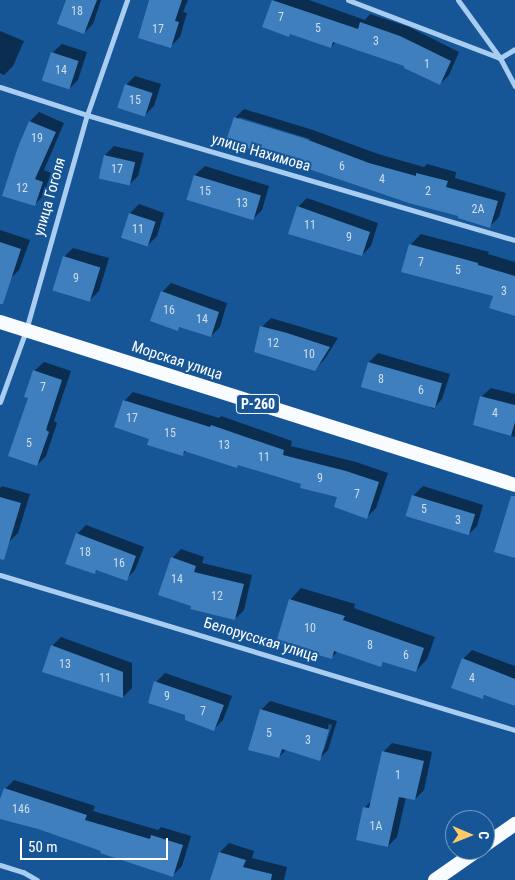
<!DOCTYPE html>
<meta charset="utf-8">
<style>
body{margin:0}
#map{position:relative;width:515px;height:880px;overflow:hidden;background:#165596;font-family:"Roboto Condensed",sans-serif}
div>[style]{position:absolute}
[style*='--x']{left:calc(var(--x)*1px);top:calc(var(--y)*1px);width:calc(var(--w)*1px);rotate:calc(var(--a)*1deg)}
.shadow>*{inset:0;background:#0007}
.building>*{inset:0;background:#3f7fbe;transform-origin:0 0}
.minor>*{height:5px;margin:-2.5px;padding:0 2.5px;transform-origin:2.5px;border-radius:2.5px;background:#a8cdf1}
.trunk>*{height:14px;margin:-7px;padding:0 7px;transform-origin:7px;border-radius:7px;background:#f9fcff}
span{translate:-50% -50%;white-space:nowrap;text-align:center;line-height:1.15;-webkit-text-stroke:4px #165596;paint-order:stroke}
.number-label{font-size:12px;color:#cfdfef}
.number-label span{-webkit-text-stroke-width:0}
.shield-label span{padding:1px 4px;background:#165596;border:1px solid;border-radius:4px;-webkit-text-stroke-width:0}
.shield-label{font-size:14px;color:#fff;font-weight:700}
.street-label{font-size:15px;color:#fff}
.north{position:absolute;left:445px;top:810px;width:50px;height:50px;box-sizing:border-box;background:#165596;border:1px solid #7399c0;border-radius:50%;rotate:91deg;font-size:14px;font-weight:700;line-height:20px;text-align:center;color:#fff}
.north::after{content:'';display:block;margin:auto;width:18px;height:22px;background:#ffcb69;clip-path:polygon(50% 0,100% 100%,50% 72%,0 100%)}
.scale{position:absolute;left:20px;top:838px;width:148px;height:22px;box-sizing:border-box;border:2px solid #fff;border-top:0;padding-left:6px;font-size:15px;line-height:18px;white-space:nowrap;color:#fff;-webkit-text-stroke:4px #165596;paint-order:stroke}
</style>
<div id="map">
<div class="shadow">
<div style="clip-path:polygon(67px 0,101px 0,93px 24px,84px 33px)"></div>
<div style="clip-path:polygon(159px 0,188px 0,183px 12px,187px 13px,180px 37px,171px 46px)"></div>
<div style="clip-path:polygon(273px 0,309px 0,365px 20px,370px 14px,409px 27px,459px 52px,449px 75px,440px 84px,406px 66px,336px 42px,331px 47px,291px 33px,289px 35px,263px 26px)"></div>
<div style="clip-path:polygon(0 31px,24px 41px,13px 66px,4px 75px,0 73px)"></div>
<div style="clip-path:polygon(62px 44px,87px 52px,78px 80px,69px 89px,52px 53px)"></div>
<div style="clip-path:polygon(135px 76px,161px 84px,154px 106px,145px 115px,126px 85px)"></div>
<div style="clip-path:polygon(evenodd,244px 109px,313px 130px,378px 154px,424px 167px,427px 164px,456px 172px,455px 178px,506px 193px,499px 217px,490px 226px,459px 217px,460px 215px,409px 202px,228px 140px,235px 118px,244px 109px,239px 117px,310px 139px,309px 141px,239px 120px,239px 117px)"></div>
<div style="clip-path:polygon(39px 112px,64px 123px,44px 170px,51px 173px,43px 196px,34px 205px,19px 147px,30px 121px)"></div>
<div style="clip-path:polygon(114px 146px,144px 153px,138px 176px,129px 185px,105px 155px)"></div>
<div style="clip-path:polygon(205px 166px,269px 186px,262px 210px,253px 219px,189px 199px,195px 175px)"></div>
<div style="clip-path:polygon(307px 198px,378px 223px,371px 246px,362px 255px,298px 207px)"></div>
<div style="clip-path:polygon(139px 204px,164px 213px,157px 236px,148px 245px,122px 236px,130px 213px)"></div>
<div style="clip-path:polygon(0 230px,30px 240px,19px 270px,10px 279px,0 275px)"></div>
<div style="clip-path:polygon(421px 234px,489px 252px,488px 254px,515px 262px,515px 314px,494px 296px,410px 245px)"></div>
<div style="clip-path:polygon(73px 248px,109px 258px,99px 291px,90px 300px,64px 257px)"></div>
<div style="clip-path:polygon(171px 283px,227px 303px,220px 327px,211px 336px,181px 326px,178px 329px,162px 292px)"></div>
<div style="clip-path:polygon(271px 318px,338px 338px,324px 360px,315px 369px,262px 327px)"></div>
<div style="clip-path:polygon(378px 353px,450px 374px,442px 399px,433px 409px,369px 362px)"></div>
<div style="clip-path:polygon(44px 362px,71px 371px,54px 421px,57px 423px,46px 456px,37px 465px,29px 397px,34px 371px)"></div>
<div style="clip-path:polygon(491px 388px,515px 394px,515px 437px,474px 424px,481px 397px)"></div>
<div style="clip-path:polygon(133px 392px,219px 418px,221px 416px,292px 441px,291px 446px,356px 462px,388px 473px,376px 508px,367px 517px,339px 497px,302px 483px,240px 464px,237px 466px,187px 450px,182px 455px,151px 438px,124px 401px)"></div>
<div style="clip-path:polygon(2px 486px,30px 494px,18px 533px,9px 542px,0 539px,0 488px)"></div>
<div style="clip-path:polygon(423px 486px,483px 505px,477px 526px,468px 535px,408px 515px,414px 495px)"></div>
<div style="clip-path:polygon(86px 525px,144px 547px,135px 570px,126px 579px,98px 569px,95px 572px,77px 534px)"></div>
<div style="clip-path:polygon(181px 549px,204px 557px,202px 563px,252px 575px,244px 610px,235px 619px,192px 605px,172px 558px)"></div>
<div style="clip-path:polygon(301px 588px,355px 604px,354px 608px,435px 637px,427px 659px,416px 671px,385px 661px,381px 665px,338px 651px,331px 658px,290px 600px)"></div>
<div style="clip-path:polygon(61px 637px,132px 663px,132px 688px,123px 697px,52px 646px)"></div>
<div style="clip-path:polygon(472px 650px,515px 666px,515px 705px,486px 694px,483px 698px,463px 659px)"></div>
<div style="clip-path:polygon(165px 673px,232px 696px,223px 720px,214px 729px,186px 714px,156px 682px)"></div>
<div style="clip-path:polygon(evenodd,270px 701px,337px 721px,328px 750px,319px 759px,287px 749px,279px 757px,261px 710px,270px 701px,329px 724px,332px 725px,324px 750px,322px 750px,329px 724px)"></div>
<div style="clip-path:polygon(392px 743px,432px 752px,424px 790px,415px 799px,406px 797px,397px 837px,388px 846px,365px 807px,372px 800px,383px 752px)"></div>
<div style="clip-path:polygon(14px 780px,95px 806px,93px 811px,158px 830px,161px 827px,191px 836px,182px 866px,173px 875px,38px 827px,0 818px,0 803px,5px 789px)"></div>
<div style="clip-path:polygon(229px 843px,254px 851px,252px 858px,287px 867px,284px 880px,212px 880px,220px 852px)"></div>
</div>
<div class="building">
<div style="clip-path:polygon(66px 0,97px 0,84px 34px,57px 24px)"></div>
<div style="clip-path:polygon(149px 0,182px 0,175px 21px,179px 22px,171px 48px,138px 38px)"></div>
<div style="clip-path:polygon(272px 0,358px 29px,360px 22px,400px 36px,451px 61px,440px 85px,404px 68px,404px 66px,333px 42px,331px 48px,290px 34px,289px 37px,262px 27px)"></div>
<div style="left:51px;top:52px;width:29px;height:30px;rotate:18deg"></div>
<div style="left:125px;top:84px;width:29px;height:25px;rotate:18deg"></div>
<div style="clip-path:polygon(234px 117px,303px 138px,369px 163px,416px 176px,416px 173px,448px 181px,446px 187px,498px 201px,490px 228px,458px 218px,458px 216px,409px 203px,226px 141px)"></div>
<div style="clip-path:polygon(29px 121px,56px 132px,35px 179px,43px 182px,35px 206px,2px 196px,18px 147px)"></div>
<div style="left:104px;top:155px;width:32px;height:24px;rotate:13deg"></div>
<div style="left:194px;top:175px;width:70px;height:26px;rotate:17deg"></div>
<div style="clip-path:polygon(297px 206px,370px 232px,362px 256px,288px 234px)"></div>
<div style="left:129px;top:213px;width:28px;height:26px;rotate:18deg"></div>
<div style="clip-path:polygon(0 242px,21px 249px,3px 304px,0 304px)"></div>
<div style="clip-path:polygon(409px 244px,478px 263px,478px 265px,515px 276px,515px 316px,489px 308px,493px 296px,401px 272px)"></div>
<div style="left:63px;top:256px;width:39px;height:36px;rotate:17deg"></div>
<div style="clip-path:polygon(161px 291px,219px 312px,211px 337px,179px 327px,178px 331px,150px 321px)"></div>
<div style="clip-path:polygon(260px 326px,287px 333px,330px 347px,315px 371px,254px 352px)"></div>
<div style="left:368px;top:362px;width:77px;height:26px;rotate:16deg"></div>
<div style="clip-path:polygon(33px 370px,62px 380px,46px 430px,49px 432px,37px 466px,8px 456px,28px 398px,24px 397px)"></div>
<div style="clip-path:polygon(480px 396px,515px 405px,515px 422px,511px 436px,473px 425px)"></div>
<div style="clip-path:polygon(123px 400px,210px 427px,211px 425px,284px 450px,283px 455px,346px 471px,379px 482px,367px 519px,334px 507px,337px 497px,300px 488px,301px 484px,238px 465px,237px 468px,184px 451px,183px 456px,147px 445px,149px 439px,114px 427px)"></div>
<div style="left:412px;top:495px;width:66px;height:22px;rotate:17deg"></div>
<div style="clip-path:polygon(511px 496px,515px 496px,515px 558px,494px 552px)"></div>
<div style="clip-path:polygon(0 497px,21px 503px,4px 560px,0 559px)"></div>
<div style="clip-path:polygon(76px 533px,136px 556px,127px 581px,96px 570px,95px 574px,65px 564px)"></div>
<div style="clip-path:polygon(171px 557px,196px 566px,194px 572px,244px 584px,235px 620px,190px 609px,191px 606px,158px 595px)"></div>
<div style="clip-path:polygon(289px 599px,345px 616px,343px 620px,424px 648px,416px 672px,383px 662px,381px 667px,334px 651px,332px 659px,276px 643px)"></div>
<div style="clip-path:polygon(51px 645px,123px 672px,123px 698px,42px 672px)"></div>
<div style="clip-path:polygon(462px 658px,515px 679px,515px 706px,484px 695px,483px 699px,451px 688px)"></div>
<div style="clip-path:polygon(154px 681px,224px 705px,214px 731px,185px 720px,185px 715px,148px 703px)"></div>
<div style="clip-path:polygon(260px 709px,329px 730px,320px 761px,282px 749px,279px 758px,248px 750px)"></div>
<div style="clip-path:polygon(382px 751px,424px 761px,415px 800px,399px 797px,388px 847px,356px 840px,363px 807px,369px 808px)"></div>
<div style="clip-path:polygon(4px 788px,87px 815px,85px 820px,150px 839px,151px 835px,183px 845px,173px 877px,100px 853px,101px 851px,38px 829px,0 819px,0 799px)"></div>
<div style="clip-path:polygon(219px 852px,246px 860px,243px 867px,272px 874px,271px 880px,210px 880px)"></div>
</div>
<div class="minor">
<div style="--x:348;--y:0;--w:163;--a:20.9"></div>
<div style="--x:500;--y:58;--w:17;--a:-31"></div>
<div style="--x:458;--y:0;--w:72;--a:54.1"></div>
<div style="--x:500;--y:58;--w:32;--a:62"></div>
<div style="--x:0;--y:87;--w:91;--a:17.8"></div>
<div style="--x:87;--y:115;--w:446;--a:16.3"></div>
<div style="--x:0;--y:402;--w:77;--a:-70.1"></div>
<div style="--x:26;--y:330;--w:223;--a:-74.2"></div>
<div style="--x:87;--y:115;--w:122;--a:-70.8"></div>
<div style="--x:0;--y:575;--w:538;--a:16.75"></div>
<div style="--x:0;--y:865;--w:24;--a:17"></div>
<div style="--x:23;--y:872;--w:16;--a:30"></div>
</div>
<div class="trunk">
<div style="--x:0;--y:322;--w:540;--a:17.56"></div>
<div style="--x:485;--y:845;--w:37;--a:-35"></div>
<div style="--x:435;--y:880;--w:52;--a:-34.9"></div>
</div>
<div class="number-label">
<span style="left:77px;top:12px">18</span>
<span style="left:281px;top:18px">7</span>
<span style="left:318px;top:29px">5</span>
<span style="left:158px;top:30px">17</span>
<span style="left:376px;top:42px">3</span>
<span style="left:427px;top:65px">1</span>
<span style="left:61px;top:71px">14</span>
<span style="left:135px;top:101px">15</span>
<span style="left:37px;top:139px">19</span>
<span style="left:342px;top:167px">6</span>
<span style="left:117px;top:170px">17</span>
<span style="left:382px;top:180px">4</span>
<span style="left:22px;top:189px">12</span>
<span style="left:205px;top:192px">15</span>
<span style="left:428px;top:192px">2</span>
<span style="left:242px;top:204px">13</span>
<span style="left:478px;top:210px">2А</span>
<span style="left:310px;top:226px">11</span>
<span style="left:138px;top:230px">11</span>
<span style="left:349px;top:238px">9</span>
<span style="left:421px;top:263px">7</span>
<span style="left:458px;top:271px">5</span>
<span style="left:76px;top:279px">9</span>
<span style="left:504px;top:292px">3</span>
<span style="left:169px;top:311px">16</span>
<span style="left:202px;top:320px">14</span>
<span style="left:273px;top:344px">12</span>
<span style="left:309px;top:355px">10</span>
<span style="left:381px;top:380px">8</span>
<span style="left:43px;top:388px">7</span>
<span style="left:421px;top:391px">6</span>
<span style="left:495px;top:414px">4</span>
<span style="left:132px;top:419px">17</span>
<span style="left:170px;top:434px">15</span>
<span style="left:29px;top:444px">5</span>
<span style="left:224px;top:446px">13</span>
<span style="left:264px;top:458px">11</span>
<span style="left:320px;top:479px">9</span>
<span style="left:357px;top:495px">7</span>
<span style="left:424px;top:510px">5</span>
<span style="left:458px;top:521px">3</span>
<span style="left:85px;top:553px">18</span>
<span style="left:119px;top:564px">16</span>
<span style="left:177px;top:580px">14</span>
<span style="left:217px;top:597px">12</span>
<span style="left:310px;top:629px">10</span>
<span style="left:370px;top:646px">8</span>
<span style="left:406px;top:656px">6</span>
<span style="left:65px;top:665px">13</span>
<span style="left:105px;top:679px">11</span>
<span style="left:472px;top:679px">4</span>
<span style="left:167px;top:697px">9</span>
<span style="left:203px;top:712px">7</span>
<span style="left:269px;top:734px">5</span>
<span style="left:308px;top:741px">3</span>
<span style="left:398px;top:776px">1</span>
<span style="left:21px;top:810px">146</span>
<span style="left:376px;top:827px">1А</span>
</div>
<div class="shield-label">
<span style="left:258px;top:404px">Р-260</span>
</div>
<div class="street-label">
<span style="left:261px;top:153px;rotate:16deg">улица Нахимова</span>
<span style="left:50px;top:197px;rotate:-74deg">улица Гоголя</span>
<span style="left:177px;top:361px;rotate:18deg">Морская улица</span>
<span style="left:261px;top:640px;rotate:17deg">Белорусская улица</span>
</div>
<div class="north">С</div>
<div class="scale">50 m</div>
</div>
